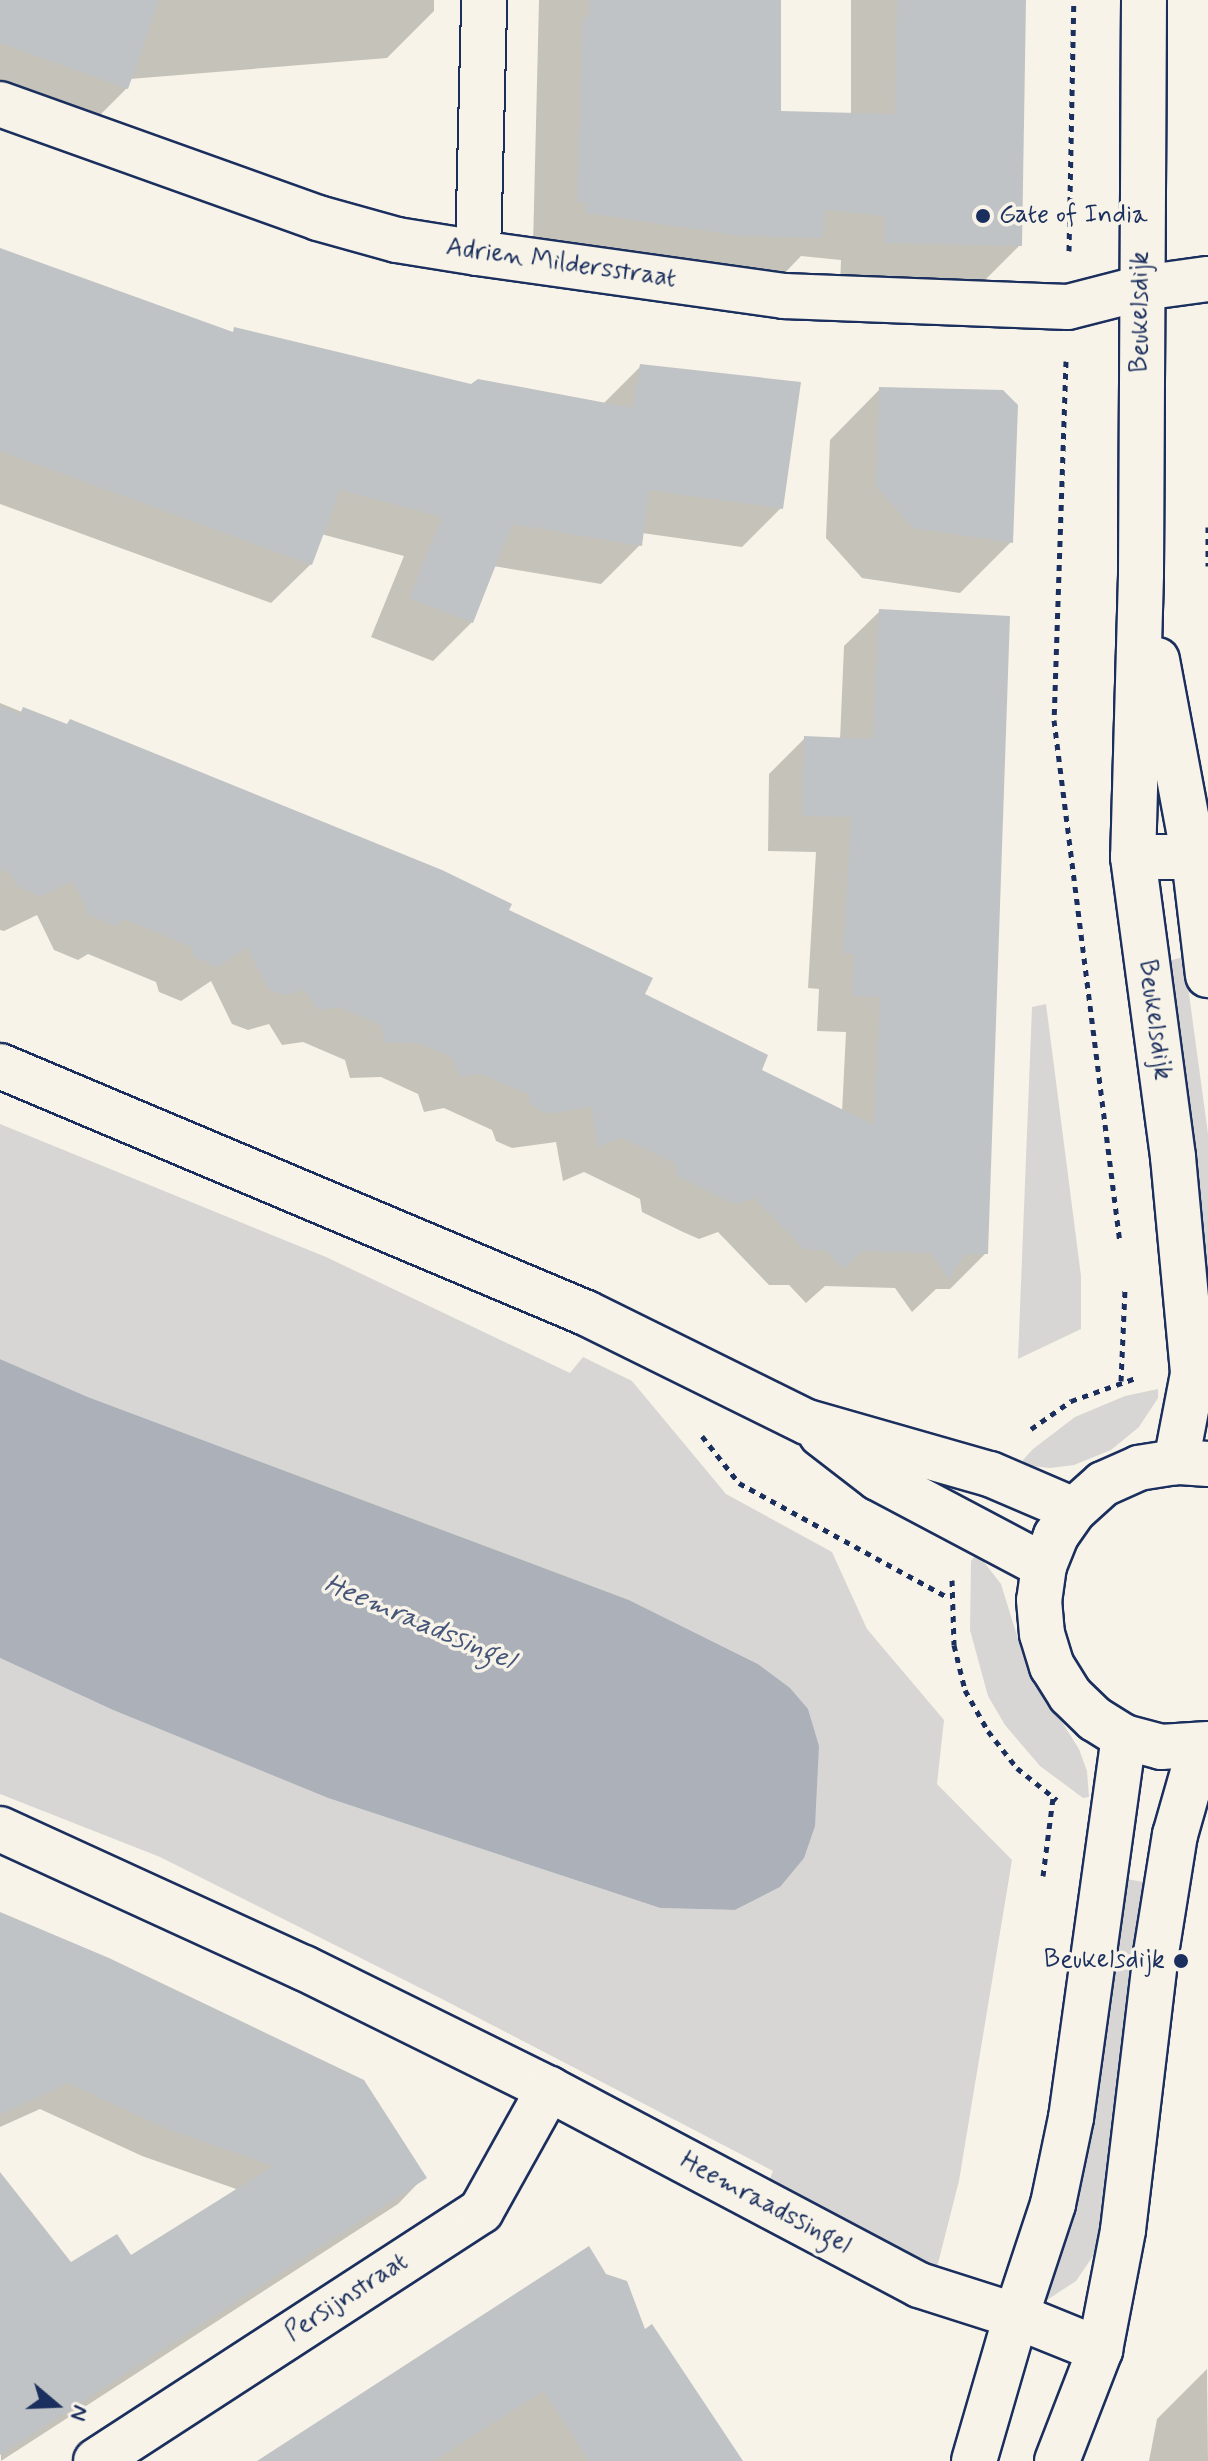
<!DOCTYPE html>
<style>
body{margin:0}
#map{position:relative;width:1208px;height:2461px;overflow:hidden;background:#f7f3e8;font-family:Mynerve,sans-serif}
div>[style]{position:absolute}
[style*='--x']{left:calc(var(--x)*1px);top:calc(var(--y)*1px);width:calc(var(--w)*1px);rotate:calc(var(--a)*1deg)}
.green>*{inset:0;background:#d7d6d4}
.water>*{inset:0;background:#acb0b9}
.shadow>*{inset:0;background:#0003}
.building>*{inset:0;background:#c0c3c5}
.path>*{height:5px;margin-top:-2.5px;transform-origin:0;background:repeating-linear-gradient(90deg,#1b2f5e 0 6px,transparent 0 12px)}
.roads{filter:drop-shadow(2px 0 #1b2f5e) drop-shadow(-2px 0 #1b2f5e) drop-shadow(0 2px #1b2f5e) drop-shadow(0 -2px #1b2f5e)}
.minor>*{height:44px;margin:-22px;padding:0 22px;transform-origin:22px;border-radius:22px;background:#f7f3e8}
.secondary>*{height:44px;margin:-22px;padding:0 22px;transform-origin:22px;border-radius:22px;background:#f7f3e8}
.dots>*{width:22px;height:22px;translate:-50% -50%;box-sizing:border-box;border:4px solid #f7f3e8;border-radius:50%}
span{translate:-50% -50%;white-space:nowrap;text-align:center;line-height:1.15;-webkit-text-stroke:7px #f7f3e8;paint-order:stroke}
.poi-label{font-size:26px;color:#1b2f5e}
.left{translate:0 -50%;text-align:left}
.right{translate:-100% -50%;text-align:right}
.street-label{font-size:26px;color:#1b2f5e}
.water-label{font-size:28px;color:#465679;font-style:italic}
.north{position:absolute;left:16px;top:2365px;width:80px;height:80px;-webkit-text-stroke:6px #f7f3e8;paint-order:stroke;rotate:109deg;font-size:22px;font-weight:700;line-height:32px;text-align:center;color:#1b2f5e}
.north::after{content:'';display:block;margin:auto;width:28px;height:36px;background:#1b2f5e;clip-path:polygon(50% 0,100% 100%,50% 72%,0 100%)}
</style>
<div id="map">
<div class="green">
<div style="clip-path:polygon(1184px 957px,1208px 1134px,1208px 1318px,1164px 962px)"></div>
<div style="clip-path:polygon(1046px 1004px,1081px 1276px,1081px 1329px,1018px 1359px,1032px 1007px)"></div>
<div style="clip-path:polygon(0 1124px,326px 1257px,570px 1373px,583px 1357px,632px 1381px,726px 1494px,832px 1552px,867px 1629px,944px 1720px,937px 1784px,1012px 1860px,959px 2181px,935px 2275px,767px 2186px,773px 2171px,442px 1999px,160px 1857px,0 1794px,0 1658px,113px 1710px,328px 1798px,660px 1908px,735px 1910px,780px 1887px,789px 1688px,758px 1664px,629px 1600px,88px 1397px,0 1359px)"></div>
<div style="clip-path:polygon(1158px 1389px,1158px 1398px,1139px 1427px,1111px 1450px,1074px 1465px,1050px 1468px,1024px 1465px,1023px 1460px,1033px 1449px,1075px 1417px,1125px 1396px)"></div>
<div style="clip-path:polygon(975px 1556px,980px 1557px,1001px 1584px,1026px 1665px,1079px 1749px,1087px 1771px,1089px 1797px,1083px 1798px,1040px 1766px,1005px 1725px,988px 1696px,970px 1630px,971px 1561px)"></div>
<div style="clip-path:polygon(1126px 1879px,1150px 1883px,1107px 2199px,1093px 2256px,1076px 2281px,1047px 2300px,1042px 2298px)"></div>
</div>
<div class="water">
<div style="clip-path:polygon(0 1359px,88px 1397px,629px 1600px,758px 1664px,790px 1688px,808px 1709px,819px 1746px,815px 1826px,804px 1858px,780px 1887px,735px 1910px,660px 1908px,328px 1798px,113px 1710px,0 1658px)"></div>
</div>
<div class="shadow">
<div style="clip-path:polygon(0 0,434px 0,434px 11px,387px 58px,130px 79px,127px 88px,80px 135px,0 106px)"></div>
<div style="clip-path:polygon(539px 0,779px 0,779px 113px,851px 115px,851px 0,1023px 0,1020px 245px,975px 290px,840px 287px,841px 260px,801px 256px,775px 283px,533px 246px)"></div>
<div style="clip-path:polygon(0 250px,231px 334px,235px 330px,472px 386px,603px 404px,641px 366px,781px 508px,742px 547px,642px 533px,640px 545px,601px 584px,493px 566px,472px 622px,433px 661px,371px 637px,404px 556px,321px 534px,311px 564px,271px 603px,0 504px)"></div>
<div style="clip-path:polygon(880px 389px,1011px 542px,960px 593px,862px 578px,826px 538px,830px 440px)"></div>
<div style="clip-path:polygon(880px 611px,986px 1253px,950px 1289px,936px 1289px,912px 1312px,895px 1288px,825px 1286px,806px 1303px,789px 1285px,769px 1285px,718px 1232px,699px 1239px,683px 1232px,642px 1212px,640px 1199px,584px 1172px,563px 1181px,556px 1142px,512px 1148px,496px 1141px,492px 1130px,444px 1108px,424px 1112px,418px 1094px,381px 1077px,350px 1078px,345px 1060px,303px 1042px,282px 1045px,269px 1024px,248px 1030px,232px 1024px,211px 981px,181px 1001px,159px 992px,156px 982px,88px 954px,78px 960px,54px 950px,37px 915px,4px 931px,0 930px,0 703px,506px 911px,759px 1071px,842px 1112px,846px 1032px,817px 1031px,819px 989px,808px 988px,816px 852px,768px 851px,769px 774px,805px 738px,840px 740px,844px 646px)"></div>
<div style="clip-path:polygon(0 1915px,424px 2177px,398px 2204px,1px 2461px,0 2176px,70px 2264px,131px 2258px,239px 2190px,142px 2156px,40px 2109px,0 2127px)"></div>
<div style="clip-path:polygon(644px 2332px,740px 2461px,261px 2461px)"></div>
<div style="clip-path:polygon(1207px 2369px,1208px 2461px,1149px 2461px,1157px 2419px)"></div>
</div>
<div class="building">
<div style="clip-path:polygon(0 0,159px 0,128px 89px,0 43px)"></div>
<div style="clip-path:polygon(590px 0,781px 0,781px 111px,895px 114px,897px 0,1026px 0,1022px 246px,884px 243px,885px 216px,826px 210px,822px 238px,741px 236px,586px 213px,585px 202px,577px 202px,583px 17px,589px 17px)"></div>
<div style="clip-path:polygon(0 248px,233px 332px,234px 327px,471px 384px,478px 379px,633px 408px,640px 364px,801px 382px,783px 509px,649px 490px,642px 546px,512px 524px,473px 623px,409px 598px,442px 517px,340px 490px,312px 565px,0 451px)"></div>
<div style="clip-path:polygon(879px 387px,1003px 390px,1018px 405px,1013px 543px,913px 528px,876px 486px)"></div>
<div style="clip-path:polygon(879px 609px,1010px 616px,988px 1254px,965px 1254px,949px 1279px,931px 1253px,862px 1251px,843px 1269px,825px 1250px,805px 1250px,754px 1198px,736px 1204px,719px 1197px,677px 1176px,675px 1163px,621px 1138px,598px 1147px,591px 1107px,548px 1114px,531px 1105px,528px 1094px,481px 1074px,460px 1077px,453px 1058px,418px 1043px,386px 1043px,380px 1025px,340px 1007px,318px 1010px,305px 990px,285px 995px,268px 989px,247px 947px,218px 967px,194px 957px,191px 947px,125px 919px,115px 926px,89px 915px,73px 881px,41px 896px,18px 887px,11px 874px,0 870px,0 706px,20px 714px,23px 707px,67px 724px,70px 719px,442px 870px,512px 904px,509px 910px,653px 978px,645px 994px,768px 1055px,762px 1070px,874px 1125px,880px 997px,852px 996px,854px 954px,843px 953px,851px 817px,802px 816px,804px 736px,873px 739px)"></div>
<div style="clip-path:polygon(0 1912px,109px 1958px,364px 2080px,427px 2178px,0 2455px,0 2172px,71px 2262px,117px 2234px,131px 2255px,273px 2166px,169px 2130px,68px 2083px,0 2115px)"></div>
<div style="clip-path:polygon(589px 2246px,606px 2274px,627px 2281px,645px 2329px,652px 2324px,743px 2461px,589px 2461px,543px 2391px,434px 2461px,257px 2461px)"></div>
</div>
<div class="path">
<div style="--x:1069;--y:251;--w:251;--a:-88.9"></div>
<div style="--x:1066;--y:361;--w:359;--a:91.9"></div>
<div style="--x:1054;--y:720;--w:527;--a:82.81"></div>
<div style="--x:1208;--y:527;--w:39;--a:90"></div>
<div style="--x:1121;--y:1381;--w:93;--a:-87.5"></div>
<div style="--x:1031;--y:1429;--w:49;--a:-35"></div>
<div style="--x:1071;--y:1401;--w:69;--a:-19.5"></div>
<div style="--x:702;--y:1436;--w:60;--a:51.8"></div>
<div style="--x:739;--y:1483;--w:239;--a:28.7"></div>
<div style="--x:952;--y:1580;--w:65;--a:88.2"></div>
<div style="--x:954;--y:1645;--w:46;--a:76.3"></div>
<div style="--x:965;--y:1690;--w:47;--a:60.7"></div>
<div style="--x:988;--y:1731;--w:47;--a:51.9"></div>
<div style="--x:1017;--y:1768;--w:51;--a:38.7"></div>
<div style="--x:1043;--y:1876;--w:79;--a:-82.7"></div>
</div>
<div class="roads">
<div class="minor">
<div style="--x:0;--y:104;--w:338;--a:19.7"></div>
<div style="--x:318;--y:218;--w:82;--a:15.6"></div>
<div style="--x:397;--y:240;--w:82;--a:9.1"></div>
<div style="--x:478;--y:253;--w:309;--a:8"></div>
<div style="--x:784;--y:296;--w:284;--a:2.2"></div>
<div style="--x:1068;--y:307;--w:76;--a:-14.4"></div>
<div style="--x:1142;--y:288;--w:67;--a:-7.8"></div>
<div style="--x:478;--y:253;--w:253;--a:-88.6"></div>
<div style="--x:1133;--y:857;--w:75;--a:0"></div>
<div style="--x:0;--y:1066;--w:636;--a:22.86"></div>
<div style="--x:586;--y:1313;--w:246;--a:26.3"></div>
<div style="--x:807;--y:1422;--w:190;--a:15.9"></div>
<div style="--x:990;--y:1474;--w:91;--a:23.2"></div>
<div style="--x:821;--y:1434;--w:72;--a:37.7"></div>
<div style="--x:878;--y:1478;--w:188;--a:27.9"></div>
<div style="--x:0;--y:1829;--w:334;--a:24.6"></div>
<div style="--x:304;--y:1968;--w:273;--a:26.3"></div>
<div style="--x:549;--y:2089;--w:419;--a:27.9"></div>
<div style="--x:919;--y:2285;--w:102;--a:17.7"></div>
<div style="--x:1016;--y:2316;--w:91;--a:22"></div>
<div style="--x:96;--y:2461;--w:459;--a:-33"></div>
<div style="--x:481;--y:2211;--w:140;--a:-60.9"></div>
</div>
<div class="secondary">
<div style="--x:1144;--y:0;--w:575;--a:90.3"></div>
<div style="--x:1141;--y:575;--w:282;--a:91.6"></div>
<div style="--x:1133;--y:857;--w:303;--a:82.4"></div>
<div style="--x:1173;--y:1157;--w:218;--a:84.7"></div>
<div style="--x:1193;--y:1374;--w:90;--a:100.9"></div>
<div style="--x:1157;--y:660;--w:201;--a:79.4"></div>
<div style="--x:1194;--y:858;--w:118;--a:83.2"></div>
<div style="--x:1208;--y:1464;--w:32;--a:-176"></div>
<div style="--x:1176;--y:1462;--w:37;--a:171"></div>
<div style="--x:1139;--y:1468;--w:39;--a:156"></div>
<div style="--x:1103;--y:1484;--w:39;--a:138"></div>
<div style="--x:1074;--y:1510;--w:32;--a:125"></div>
<div style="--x:1056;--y:1536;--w:32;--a:112"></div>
<div style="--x:1044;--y:1566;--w:34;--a:98"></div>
<div style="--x:1039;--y:1600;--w:34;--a:85"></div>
<div style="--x:1042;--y:1634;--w:34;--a:73"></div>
<div style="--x:1052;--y:1666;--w:34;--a:58"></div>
<div style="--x:1070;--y:1695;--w:35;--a:44"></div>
<div style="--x:1095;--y:1719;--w:34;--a:32"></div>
<div style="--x:1124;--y:1737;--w:38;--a:15"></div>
<div style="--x:1161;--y:1747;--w:47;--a:-3.7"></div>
<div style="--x:974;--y:2461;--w:151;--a:-73.8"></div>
<div style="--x:1016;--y:2316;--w:118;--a:-71.7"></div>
<div style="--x:1053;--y:2204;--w:88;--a:-78.2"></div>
<div style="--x:1071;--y:2118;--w:385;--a:-82.1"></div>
<div style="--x:1057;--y:2461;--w:119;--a:-68.8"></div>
<div style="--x:1100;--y:2350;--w:122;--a:-79.1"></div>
<div style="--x:1123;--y:2230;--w:279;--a:-83.2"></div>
<div style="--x:1156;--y:1953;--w:120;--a:-80.9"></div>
<div style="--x:1175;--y:1835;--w:91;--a:-74.1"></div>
</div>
</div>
<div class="dots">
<div style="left:983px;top:216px;background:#1b2f5e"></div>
<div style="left:1181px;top:1961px;background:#1b2f5e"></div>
</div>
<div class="poi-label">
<span class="left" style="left:999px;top:216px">Gate of India</span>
<span class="right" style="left:1165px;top:1961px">Beukelsdijk</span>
</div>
<div class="street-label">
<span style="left:561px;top:264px;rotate:8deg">Adrien Mildersstraat</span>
<span style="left:1141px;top:312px;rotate:-90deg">Beukelsdijk</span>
<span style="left:1154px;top:1020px;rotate:82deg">Beukelsdijk</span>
<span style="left:765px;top:2204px;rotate:28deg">Heemraadssingel</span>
<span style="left:347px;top:2298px;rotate:-33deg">Persijnstraat</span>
</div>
<div class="water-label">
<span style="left:419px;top:1623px;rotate:23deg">Heemraadssingel</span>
</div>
<div class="north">N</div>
</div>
